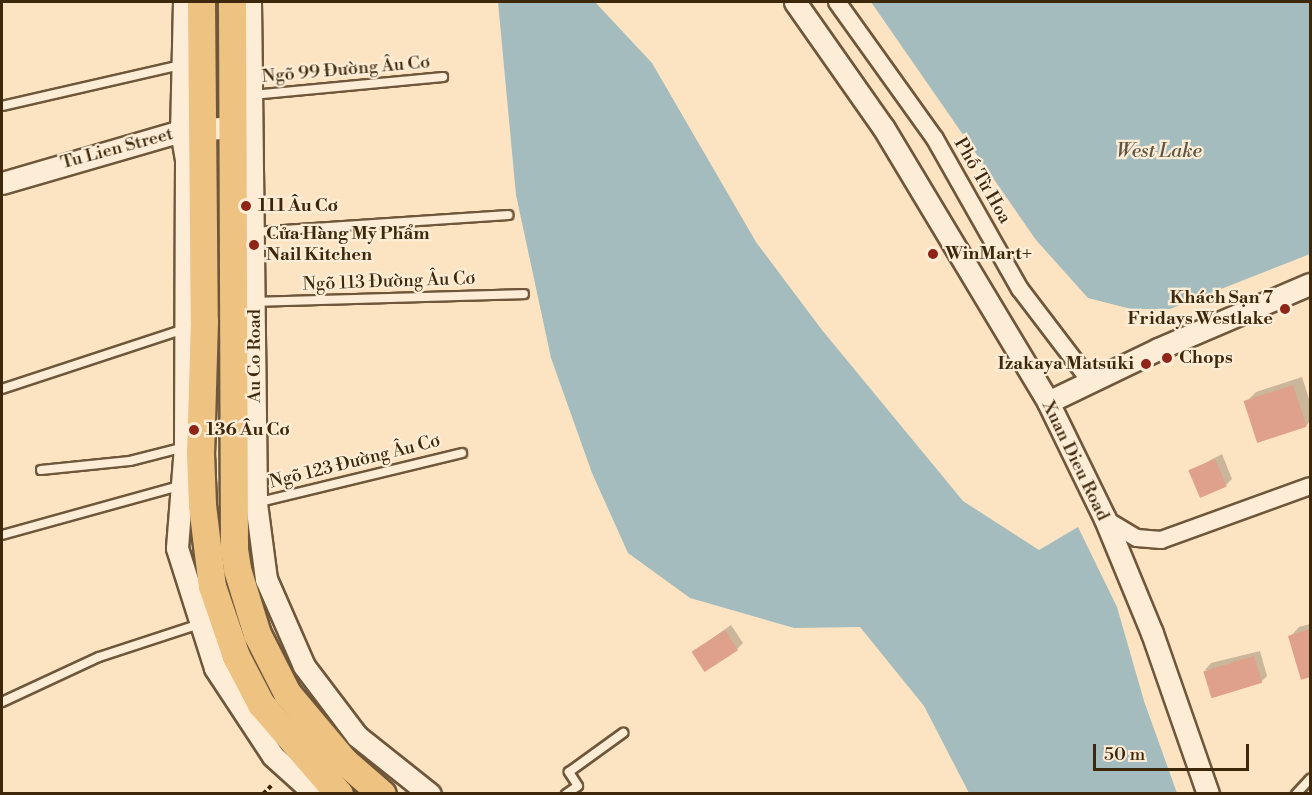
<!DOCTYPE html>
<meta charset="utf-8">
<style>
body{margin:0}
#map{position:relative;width:1312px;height:795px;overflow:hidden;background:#fce4c2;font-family:"Libre Bodoni",serif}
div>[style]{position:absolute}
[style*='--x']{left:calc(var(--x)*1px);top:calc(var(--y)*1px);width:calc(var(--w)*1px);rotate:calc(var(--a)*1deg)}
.water>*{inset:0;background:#a4bcbe}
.shadow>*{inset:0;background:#0003}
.building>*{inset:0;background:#dfa18b;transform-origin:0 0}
.path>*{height:4px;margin-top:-2px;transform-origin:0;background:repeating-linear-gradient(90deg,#3e280c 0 4.5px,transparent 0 7.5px)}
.roads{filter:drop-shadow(2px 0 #6e573a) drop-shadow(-2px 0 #6e573a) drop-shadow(0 2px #6e573a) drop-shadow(0 -2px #6e573a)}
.service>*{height:8px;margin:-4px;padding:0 4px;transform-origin:4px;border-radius:4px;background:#fdedd7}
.minor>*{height:16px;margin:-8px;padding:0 8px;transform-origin:8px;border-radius:8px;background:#fdedd7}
.tertiary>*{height:21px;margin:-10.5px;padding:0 10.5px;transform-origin:10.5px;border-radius:10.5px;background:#fdedd7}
.primary>*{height:27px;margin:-13.5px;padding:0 13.5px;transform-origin:13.5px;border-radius:13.5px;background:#eec281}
.dots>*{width:16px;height:16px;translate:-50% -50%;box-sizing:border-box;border:3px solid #fdedd7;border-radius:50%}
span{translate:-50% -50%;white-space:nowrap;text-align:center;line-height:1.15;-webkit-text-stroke:4.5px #fdedd7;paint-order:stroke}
.street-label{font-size:18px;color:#3e280c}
.poi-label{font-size:18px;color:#3e280c;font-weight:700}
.left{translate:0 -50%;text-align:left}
.right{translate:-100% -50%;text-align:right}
.water-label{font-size:20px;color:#5d5441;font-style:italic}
.frame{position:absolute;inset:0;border:3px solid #3e280c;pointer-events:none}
.scale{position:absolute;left:1093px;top:744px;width:156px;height:27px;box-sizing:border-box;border:3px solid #3e280c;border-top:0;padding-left:8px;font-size:18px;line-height:21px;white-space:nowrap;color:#3e280c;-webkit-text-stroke:4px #fdedd7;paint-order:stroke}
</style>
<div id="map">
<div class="water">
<div style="clip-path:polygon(498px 2px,595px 2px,652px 63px,756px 242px,822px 330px,963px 501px,1039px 550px,1078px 527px,1117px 607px,1144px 701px,1177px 793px,969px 793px,924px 706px,860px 627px,794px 628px,690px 598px,628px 553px,592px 473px,551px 358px,516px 195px)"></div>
<div style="clip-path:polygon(871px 2px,1310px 2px,1310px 254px,1170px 309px,1131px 309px,1088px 298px,1036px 240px)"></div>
</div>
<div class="shadow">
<div style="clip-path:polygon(1302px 377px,1310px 402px,1310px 421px,1306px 426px,1246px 402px,1256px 392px)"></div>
<div style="clip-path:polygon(1222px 454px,1232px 479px,1226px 485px,1190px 471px)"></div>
<div style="clip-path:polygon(1310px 624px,1310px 675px,1302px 678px,1290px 637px,1299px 627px)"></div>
<div style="clip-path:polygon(731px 625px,743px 643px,737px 649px,693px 652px)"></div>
<div style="clip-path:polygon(1260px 651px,1267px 676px,1261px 682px,1205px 670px,1211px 663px)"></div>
</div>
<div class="building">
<div style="left:1293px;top:385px;width:44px;height:52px;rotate:72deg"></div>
<div style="left:1215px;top:459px;width:30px;height:29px;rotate:67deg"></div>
<div style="clip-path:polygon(1310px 629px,1310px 677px,1301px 680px,1288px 636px)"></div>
<div style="left:725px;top:630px;width:24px;height:40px;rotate:57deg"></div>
<div style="left:1254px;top:656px;width:28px;height:53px;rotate:73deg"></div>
</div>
<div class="path">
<div style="--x:263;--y:794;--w:14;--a:-45"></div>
</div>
<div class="roads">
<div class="service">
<div style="--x:252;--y:95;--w:192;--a:-5.4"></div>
<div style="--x:2;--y:106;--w:184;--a:-12.9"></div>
<div style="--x:254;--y:232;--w:255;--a:-3.8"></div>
<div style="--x:255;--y:302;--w:269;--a:-1.7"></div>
<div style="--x:2;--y:389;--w:192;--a:-18.2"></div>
<div style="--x:41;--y:470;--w:89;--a:-5.8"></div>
<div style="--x:130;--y:461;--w:57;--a:-14.3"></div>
<div style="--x:256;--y:503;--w:212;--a:-13.6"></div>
<div style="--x:2;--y:535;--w:187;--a:-15.5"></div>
<div style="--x:2;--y:702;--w:107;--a:-24.9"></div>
<div style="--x:99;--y:657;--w:106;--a:-18.1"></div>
<div style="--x:566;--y:794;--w:14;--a:-34"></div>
<div style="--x:578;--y:786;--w:17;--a:-123"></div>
<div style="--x:569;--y:772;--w:67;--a:-35.8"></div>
<div style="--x:1296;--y:794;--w:21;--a:-47"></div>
</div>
<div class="minor">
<div style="--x:837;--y:2;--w:168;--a:54.4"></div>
<div style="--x:935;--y:139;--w:172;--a:60.5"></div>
<div style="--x:1020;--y:289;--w:116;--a:52.7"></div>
<div style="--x:1105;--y:519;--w:37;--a:31"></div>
<div style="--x:1137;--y:538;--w:24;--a:5"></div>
<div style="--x:1161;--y:540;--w:158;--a:-19.9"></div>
</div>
<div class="tertiary">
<div style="--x:184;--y:2;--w:129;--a:91.3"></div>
<div style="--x:181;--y:131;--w:28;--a:80"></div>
<div style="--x:186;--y:159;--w:287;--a:90.2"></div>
<div style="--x:185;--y:446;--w:102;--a:94.5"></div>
<div style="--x:177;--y:548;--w:126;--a:72.4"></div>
<div style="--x:215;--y:668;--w:105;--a:56.6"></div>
<div style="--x:273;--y:756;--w:57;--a:42.1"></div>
<div style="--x:250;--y:2;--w:501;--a:89.31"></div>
<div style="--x:256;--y:503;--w:77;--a:82.5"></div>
<div style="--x:266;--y:579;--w:95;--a:66.4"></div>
<div style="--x:304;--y:666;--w:88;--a:52.9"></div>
<div style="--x:357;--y:736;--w:93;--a:38.5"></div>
<div style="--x:795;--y:2;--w:153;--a:54.9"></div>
<div style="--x:883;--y:127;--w:321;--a:59"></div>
<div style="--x:1048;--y:402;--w:130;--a:64"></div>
<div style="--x:1105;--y:519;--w:123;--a:67.6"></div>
<div style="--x:1152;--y:633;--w:170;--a:70.8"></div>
<div style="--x:2;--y:183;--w:186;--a:-16.2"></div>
<div style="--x:181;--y:131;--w:53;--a:-4.3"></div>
<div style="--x:1048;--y:402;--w:122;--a:-25.7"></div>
<div style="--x:1158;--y:349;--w:165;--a:-23.2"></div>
</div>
<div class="primary">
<div style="--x:201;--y:2;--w:319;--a:89.5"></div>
<div style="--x:204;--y:321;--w:131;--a:91.7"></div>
<div style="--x:200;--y:452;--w:53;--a:87.8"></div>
<div style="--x:202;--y:505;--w:82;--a:83"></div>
<div style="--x:212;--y:586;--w:74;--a:71.1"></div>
<div style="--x:236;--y:656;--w:54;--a:62.5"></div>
<div style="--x:261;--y:704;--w:119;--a:49.1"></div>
<div style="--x:232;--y:2;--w:547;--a:89.79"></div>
<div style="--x:234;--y:549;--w:20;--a:81"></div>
<div style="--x:237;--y:569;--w:68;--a:72.9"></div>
<div style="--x:257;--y:634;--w:66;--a:63"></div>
<div style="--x:287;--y:693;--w:89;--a:50"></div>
<div style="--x:344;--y:761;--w:50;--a:41"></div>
</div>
</div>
<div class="dots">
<div style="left:246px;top:206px;background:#8f2418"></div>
<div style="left:254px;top:245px;background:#8f2418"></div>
<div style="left:933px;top:254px;background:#8f2418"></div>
<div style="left:1285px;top:309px;background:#8f2418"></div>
<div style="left:1167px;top:358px;background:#8f2418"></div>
<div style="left:1146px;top:364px;background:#8f2418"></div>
<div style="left:194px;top:430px;background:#8f2418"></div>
</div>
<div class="street-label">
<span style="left:346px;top:70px;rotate:-5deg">Ngõ 99 Đường Âu Cơ</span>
<span style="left:117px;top:149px;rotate:-15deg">Tu Lien Street</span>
<span style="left:982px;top:181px;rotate:60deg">Phố Từ Hoa</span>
<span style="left:389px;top:282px;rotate:-2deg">Ngõ 113 Đường Âu Cơ</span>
<span style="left:255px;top:356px;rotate:-90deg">Au Co Road</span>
<span style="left:1075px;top:461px;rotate:64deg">Xuan Dieu Road</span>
<span style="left:355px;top:462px;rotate:-14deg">Ngõ 123 Đường Âu Cơ</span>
</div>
<div class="poi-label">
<span class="left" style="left:258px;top:206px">111 Âu Cơ</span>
<span class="left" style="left:266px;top:245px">Cửa Hàng Mỹ Phẩm<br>Nail Kitchen</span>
<span class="left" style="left:945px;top:254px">WinMart+</span>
<span class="right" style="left:1273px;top:309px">Khách Sạn 7<br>Fridays Westlake</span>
<span class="left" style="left:1179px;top:358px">Chops</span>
<span class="right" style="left:1134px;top:364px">Izakaya Matsuki</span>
<span class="left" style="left:206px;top:430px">136 Âu Cơ</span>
</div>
<div class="water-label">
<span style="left:1159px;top:151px">West Lake</span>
</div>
<div class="frame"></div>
<div class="scale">50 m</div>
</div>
